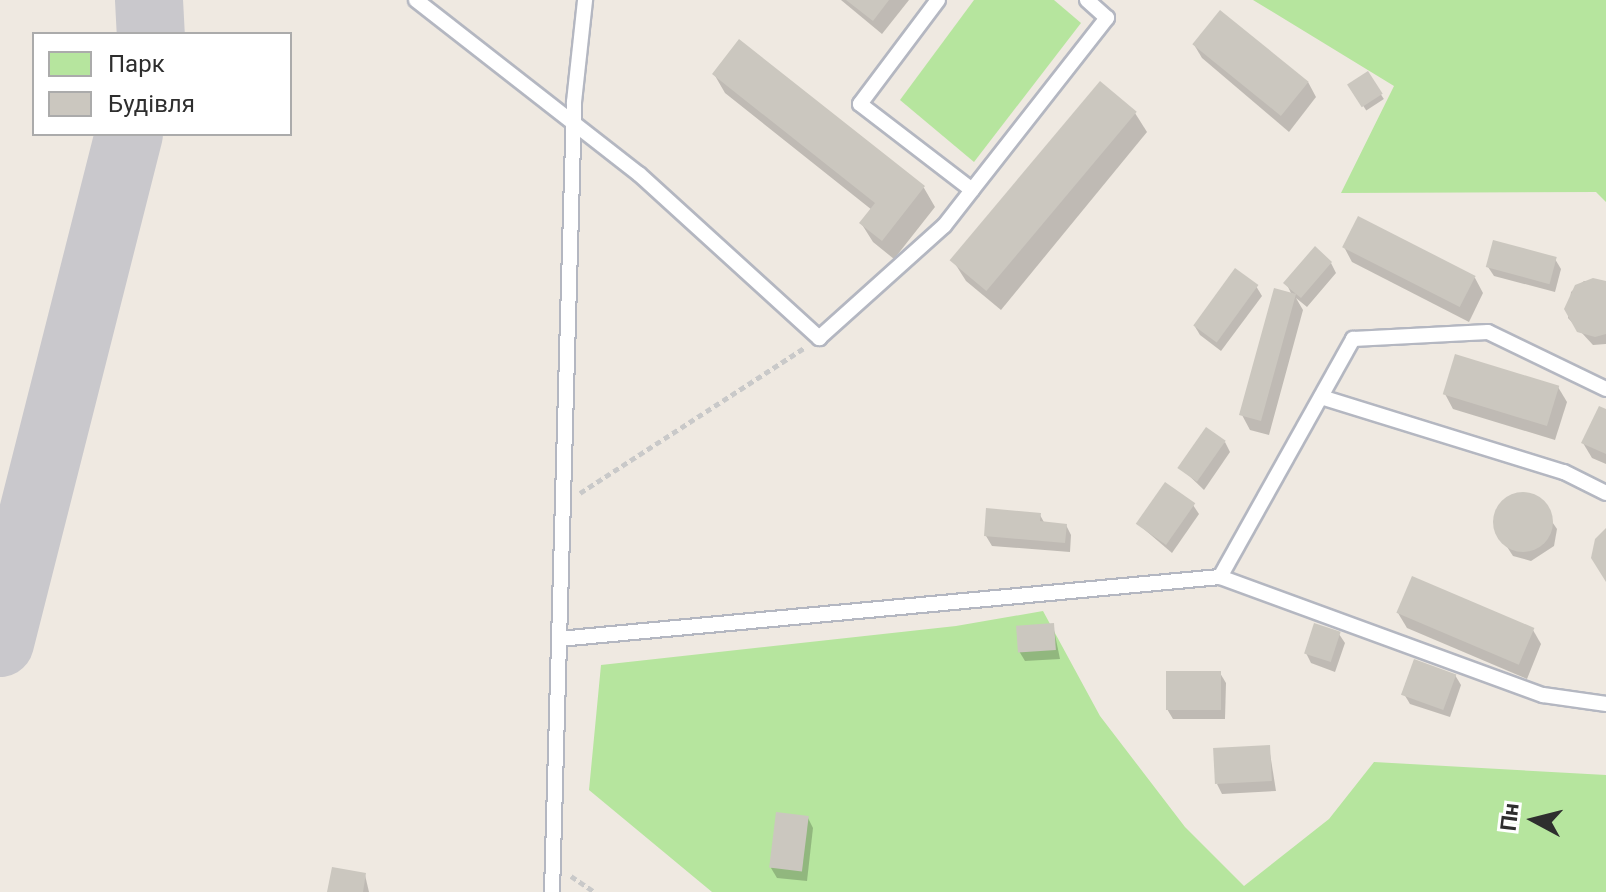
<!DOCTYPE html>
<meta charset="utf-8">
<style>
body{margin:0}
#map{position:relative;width:1606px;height:892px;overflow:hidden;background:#efe9e1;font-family:Roboto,sans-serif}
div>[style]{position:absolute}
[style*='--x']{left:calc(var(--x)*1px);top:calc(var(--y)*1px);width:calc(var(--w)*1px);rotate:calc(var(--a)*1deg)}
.green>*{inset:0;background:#b6e59e}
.shadow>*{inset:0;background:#0003;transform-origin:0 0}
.taxiway>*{height:68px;margin:-34px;padding:0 34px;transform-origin:34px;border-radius:34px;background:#c9c8cc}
.building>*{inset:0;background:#cbc7bf;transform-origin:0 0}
.round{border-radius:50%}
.path>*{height:5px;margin-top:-2.5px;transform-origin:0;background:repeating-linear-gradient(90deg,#c9c9c9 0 6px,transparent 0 10px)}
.roads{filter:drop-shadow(2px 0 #b4b7c1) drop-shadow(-2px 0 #b4b7c1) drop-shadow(0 2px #b4b7c1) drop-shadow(0 -2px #b4b7c1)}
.service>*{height:14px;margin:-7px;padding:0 7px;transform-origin:7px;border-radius:7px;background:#fff}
span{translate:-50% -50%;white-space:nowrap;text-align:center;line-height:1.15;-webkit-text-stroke:8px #fff;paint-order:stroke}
.legend{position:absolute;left:32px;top:32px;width:260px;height:104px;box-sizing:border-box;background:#fff;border:2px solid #ababab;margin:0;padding:10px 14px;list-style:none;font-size:24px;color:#2e2e2e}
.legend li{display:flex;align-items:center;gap:16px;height:40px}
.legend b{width:40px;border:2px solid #ababab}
.north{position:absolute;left:1494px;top:780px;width:80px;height:80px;-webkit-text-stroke:6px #fff;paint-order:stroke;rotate:277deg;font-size:22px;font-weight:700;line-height:32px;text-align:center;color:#2e2e2e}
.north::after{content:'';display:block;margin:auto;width:28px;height:36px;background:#2e2e2e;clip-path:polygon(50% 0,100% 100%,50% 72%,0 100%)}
</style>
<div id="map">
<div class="green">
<div style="clip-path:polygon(974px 0,1054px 0,1081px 23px,974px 162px,900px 100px)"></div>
<div style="clip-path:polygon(1253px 0,1606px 0,1606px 202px,1596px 192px,1341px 193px,1394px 86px)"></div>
<div style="clip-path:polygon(1043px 611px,1100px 716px,1185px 827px,1244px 886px,1329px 819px,1374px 762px,1606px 775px,1606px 892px,712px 892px,589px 790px,601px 665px,956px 626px)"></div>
</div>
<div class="shadow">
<div style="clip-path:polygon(841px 0,909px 0,882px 34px)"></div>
<div style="clip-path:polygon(739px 42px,924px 188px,935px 207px,894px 259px,873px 242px,861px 223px,872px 210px,725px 93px,714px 74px)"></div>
<div style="clip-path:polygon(1193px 43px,1308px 82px,1316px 97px,1289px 132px,1202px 58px)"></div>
<div style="left:1367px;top:73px;width:31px;height:21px;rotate:57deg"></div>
<div style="clip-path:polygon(1135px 113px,1147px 132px,1001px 310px,966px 281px,954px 262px)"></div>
<div style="clip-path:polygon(1344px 247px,1475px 278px,1483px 293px,1469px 322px,1352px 262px)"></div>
<div style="clip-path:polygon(1555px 259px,1561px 269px,1555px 292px,1494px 276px,1488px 267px)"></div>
<div style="clip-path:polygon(1331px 263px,1336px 273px,1307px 307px,1296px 298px,1303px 310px,1269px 435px,1250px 430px,1242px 415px,1292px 295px,1286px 283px)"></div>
<div style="clip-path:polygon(1584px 281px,1606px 284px,1606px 344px,1593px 345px,1568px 318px,1571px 292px)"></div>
<div style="clip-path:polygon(1256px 286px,1262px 296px,1221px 351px,1200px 335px,1194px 325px)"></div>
<div style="clip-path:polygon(1558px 387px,1567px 402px,1555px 440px,1453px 409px,1445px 394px)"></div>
<div style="clip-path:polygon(1606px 411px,1606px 464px,1592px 458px,1583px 443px)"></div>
<div style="clip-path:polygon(1225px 442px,1230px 452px,1204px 490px,1181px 468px)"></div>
<div style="clip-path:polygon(1517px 495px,1535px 497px,1557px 529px,1554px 546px,1531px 561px,1513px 556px,1496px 530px,1502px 504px)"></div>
<div style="clip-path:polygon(1193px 505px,1199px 514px,1172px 553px,1138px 524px)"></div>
<div style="clip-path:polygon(1040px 515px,1045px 524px,1066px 525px,1071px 535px,1070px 552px,992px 546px,986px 536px)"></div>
<div style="clip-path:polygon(1398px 613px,1533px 630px,1541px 644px,1527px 679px,1407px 628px)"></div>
<div style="clip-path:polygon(1053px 625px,1060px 659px,1025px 661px,1019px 651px)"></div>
<div style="clip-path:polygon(1339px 634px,1345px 643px,1335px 672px,1311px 663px,1306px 653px)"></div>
<div style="clip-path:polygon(1220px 673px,1226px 683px,1225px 719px,1173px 719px,1167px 709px)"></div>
<div style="clip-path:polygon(1455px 675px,1461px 685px,1450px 717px,1410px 704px,1404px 694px)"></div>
<div style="clip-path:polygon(1269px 747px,1276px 791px,1222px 794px,1217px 784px)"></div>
<div style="clip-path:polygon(808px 818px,813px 828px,807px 881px,777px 878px,771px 868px)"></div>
<div style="clip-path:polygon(365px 875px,369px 892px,329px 892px)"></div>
</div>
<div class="taxiway">
<div style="--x:149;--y:0;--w:34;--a:87"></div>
<div style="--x:0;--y:643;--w:525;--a:-75.78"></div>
</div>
<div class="building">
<div style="clip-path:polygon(846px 0,889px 0,873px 21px)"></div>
<div style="left:1220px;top:10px;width:114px;height:44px;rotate:39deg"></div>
<div style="clip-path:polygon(739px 39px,925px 186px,882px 241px,859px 223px,875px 203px,712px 74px)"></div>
<div style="left:1368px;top:71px;width:27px;height:25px;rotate:57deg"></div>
<div style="left:1100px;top:81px;width:48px;height:234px;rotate:40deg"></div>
<div style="left:1358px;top:216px;width:132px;height:35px;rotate:27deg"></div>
<div style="left:1493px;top:240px;width:66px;height:28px;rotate:15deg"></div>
<div style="clip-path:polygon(1315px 246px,1332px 262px,1301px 298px,1296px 294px,1261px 421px,1239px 415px,1274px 288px,1296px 294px,1283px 283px)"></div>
<div style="left:1235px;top:268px;width:29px;height:71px;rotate:36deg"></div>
<div style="clip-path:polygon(1593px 278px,1606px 281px,1606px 334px,1595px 337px,1577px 332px,1564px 309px,1575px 285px)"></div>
<div style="left:1455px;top:354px;width:109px;height:42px;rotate:17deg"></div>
<div style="clip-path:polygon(1599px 406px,1606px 409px,1606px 454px,1581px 443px)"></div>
<div style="left:1206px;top:427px;width:24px;height:50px;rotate:35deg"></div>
<div style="left:1165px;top:482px;width:37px;height:51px;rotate:35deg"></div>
<div class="round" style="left:1493px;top:492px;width:60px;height:60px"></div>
<div style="clip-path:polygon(986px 508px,1041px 513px,1040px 521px,1067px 524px,1065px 543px,984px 536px)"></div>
<div style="clip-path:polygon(1606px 528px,1606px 582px,1591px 558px,1595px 539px)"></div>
<div style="left:1412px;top:576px;width:133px;height:40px;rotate:23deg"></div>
<div style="left:1054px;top:623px;width:27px;height:38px;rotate:86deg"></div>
<div style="left:1314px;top:623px;width:28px;height:32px;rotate:18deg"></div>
<div style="left:1414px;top:659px;width:45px;height:38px;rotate:20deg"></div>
<div style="left:1166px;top:671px;width:55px;height:39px"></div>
<div style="left:1270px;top:745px;width:36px;height:57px;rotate:87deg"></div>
<div style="left:776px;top:812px;width:33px;height:56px;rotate:7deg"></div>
<div style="clip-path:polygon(332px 867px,366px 873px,363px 892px,327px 892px)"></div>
</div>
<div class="path">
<div style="--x:580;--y:493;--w:267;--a:-32.9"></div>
<div style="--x:571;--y:876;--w:29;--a:34"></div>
</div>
<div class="roads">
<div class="service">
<div style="--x:416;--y:0;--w:283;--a:38"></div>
<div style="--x:639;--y:174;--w:244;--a:42.3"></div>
<div style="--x:819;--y:338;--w:168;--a:-41.9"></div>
<div style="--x:944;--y:226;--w:46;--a:-52.1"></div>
<div style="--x:972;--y:190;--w:219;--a:-51.9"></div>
<div style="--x:1107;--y:18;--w:27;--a:-138"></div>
<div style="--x:938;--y:0;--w:130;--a:126.9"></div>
<div style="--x:860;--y:104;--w:141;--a:37.5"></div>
<div style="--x:1321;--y:397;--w:254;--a:17.2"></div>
<div style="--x:1564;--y:472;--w:47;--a:26.6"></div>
<div style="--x:1220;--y:577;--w:273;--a:-60.8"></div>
<div style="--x:1353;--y:339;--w:135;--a:-3"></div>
<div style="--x:1488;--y:332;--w:131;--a:25.8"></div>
<div style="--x:559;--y:639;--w:664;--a:-5.36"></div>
<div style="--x:1220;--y:577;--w:344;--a:20.1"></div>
<div style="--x:1543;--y:695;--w:64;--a:8.1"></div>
<div style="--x:552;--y:892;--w:790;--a:-88.4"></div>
<div style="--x:574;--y:102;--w:103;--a:-83.8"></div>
</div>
</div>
<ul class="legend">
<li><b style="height:22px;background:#b6e59e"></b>Парк</li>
<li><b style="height:22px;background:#cbc7bf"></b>Будівля</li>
</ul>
<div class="north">Пн</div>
</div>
